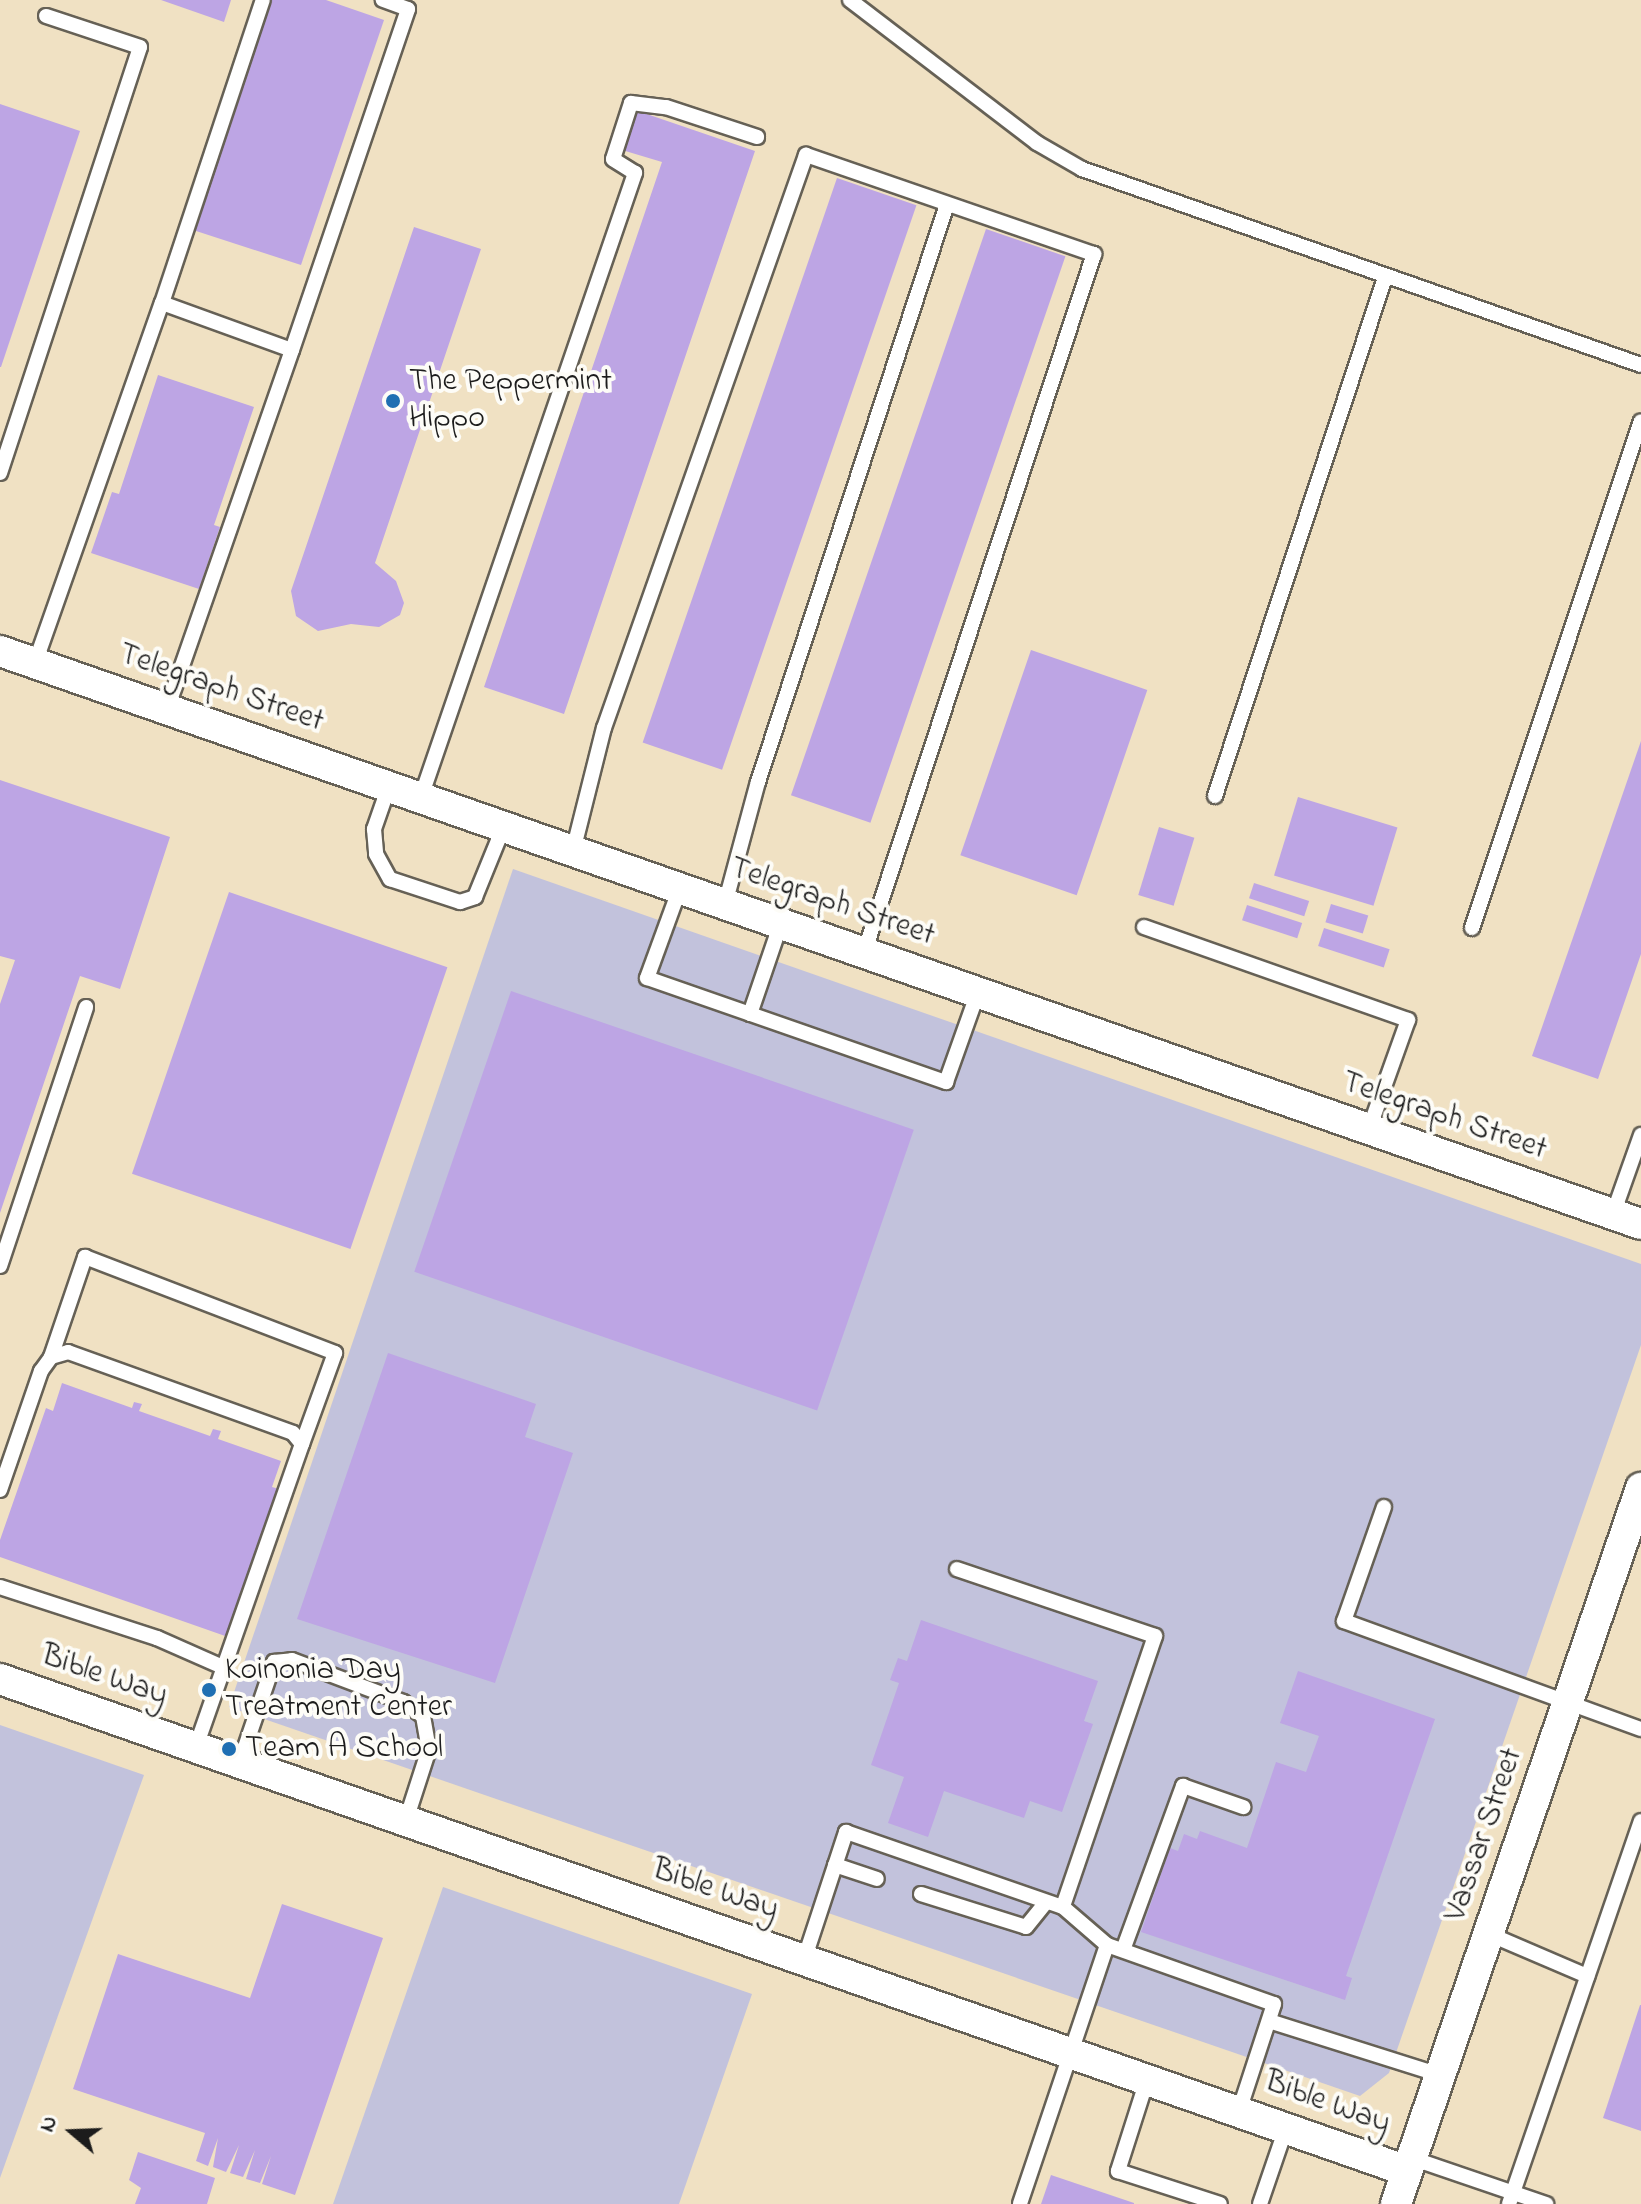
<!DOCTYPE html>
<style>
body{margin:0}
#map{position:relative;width:1641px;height:2204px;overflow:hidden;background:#f0e1c3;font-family:"Indie Flower",sans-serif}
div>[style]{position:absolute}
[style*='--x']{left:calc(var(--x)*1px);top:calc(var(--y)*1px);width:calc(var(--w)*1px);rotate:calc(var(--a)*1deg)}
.industrial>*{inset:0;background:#c2c2dc}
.building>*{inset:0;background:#bda5e4;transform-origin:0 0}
.roads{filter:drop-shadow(2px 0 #666156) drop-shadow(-2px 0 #666156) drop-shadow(0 2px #666156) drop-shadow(0 -2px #666156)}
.service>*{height:14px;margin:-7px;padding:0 7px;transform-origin:7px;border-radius:7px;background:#fff}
.minor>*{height:30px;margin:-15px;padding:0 15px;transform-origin:15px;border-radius:15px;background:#fff}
.dots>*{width:22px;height:22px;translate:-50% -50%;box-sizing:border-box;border:4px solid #fdfcf7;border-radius:50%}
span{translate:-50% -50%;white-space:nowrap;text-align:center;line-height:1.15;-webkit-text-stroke:8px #fdfcf7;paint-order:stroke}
.poi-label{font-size:32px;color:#1c1c1c}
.left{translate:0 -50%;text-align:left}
.street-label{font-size:32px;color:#1c1c1c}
.north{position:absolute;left:32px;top:2092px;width:80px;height:80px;-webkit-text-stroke:6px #fdfcf7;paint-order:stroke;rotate:289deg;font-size:22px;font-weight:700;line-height:32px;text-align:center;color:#1c1c1c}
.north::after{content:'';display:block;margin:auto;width:28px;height:36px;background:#1c1c1c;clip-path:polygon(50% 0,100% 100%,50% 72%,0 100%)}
</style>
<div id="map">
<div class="industrial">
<div style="clip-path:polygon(513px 869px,1641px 1264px,1641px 1345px,1389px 2073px,1360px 2096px,229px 1707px)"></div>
<div style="clip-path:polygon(0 1725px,144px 1775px,0 2178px)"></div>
<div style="clip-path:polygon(443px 1887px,752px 1994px,679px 2204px,333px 2204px)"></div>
</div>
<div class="building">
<div style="clip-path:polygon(161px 0,231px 0,224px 22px)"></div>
<div style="clip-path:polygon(269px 0,326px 0,384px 20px,301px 265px,193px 230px)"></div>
<div style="clip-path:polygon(0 104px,80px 131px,1px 367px,0 367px)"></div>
<div style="clip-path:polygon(635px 110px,755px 151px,564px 714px,484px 687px,662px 162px,622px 150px)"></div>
<div style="left:837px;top:178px;width:84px;height:597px;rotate:19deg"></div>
<div style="clip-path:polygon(414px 227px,481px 249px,375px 563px,396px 581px,404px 603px,400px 615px,379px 627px,351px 624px,318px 631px,296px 616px,291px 591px)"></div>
<div style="left:986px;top:229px;width:84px;height:599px;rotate:19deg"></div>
<div style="clip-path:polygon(158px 375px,254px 407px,214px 525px,220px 527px,199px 589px,91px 553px,112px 492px,119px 494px)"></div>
<div style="left:1031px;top:650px;width:123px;height:217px;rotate:19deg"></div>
<div style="clip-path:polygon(1641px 741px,1641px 954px,1598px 1079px,1532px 1056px)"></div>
<div style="clip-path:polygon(0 780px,170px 837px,120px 989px,80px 976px,0 1213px,0 1004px,15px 960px,0 956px)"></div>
<div style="left:1298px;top:797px;width:104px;height:82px;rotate:17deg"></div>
<div style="left:1159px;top:827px;width:37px;height:71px;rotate:17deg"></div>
<div style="left:1254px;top:883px;width:58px;height:16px;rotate:18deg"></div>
<div style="left:229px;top:892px;width:231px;height:298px;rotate:19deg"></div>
<div style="left:1331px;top:904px;width:39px;height:19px;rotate:17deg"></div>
<div style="left:1247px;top:905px;width:58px;height:16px;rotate:18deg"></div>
<div style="left:1324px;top:928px;width:69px;height:19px;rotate:18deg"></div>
<div style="left:511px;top:991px;width:426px;height:297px;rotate:19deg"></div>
<div style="clip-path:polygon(388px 1353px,536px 1404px,525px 1437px,573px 1453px,495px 1683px,297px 1619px)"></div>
<div style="clip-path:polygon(62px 1383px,132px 1408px,134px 1402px,142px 1404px,139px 1411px,210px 1436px,213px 1429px,221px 1431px,218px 1439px,281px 1461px,272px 1487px,279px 1489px,228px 1637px,0 1557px,0 1540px,46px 1408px,53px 1411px)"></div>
<div style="clip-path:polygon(921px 1620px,1098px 1681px,1084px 1721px,1093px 1724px,1062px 1812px,1030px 1801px,1024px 1818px,944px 1791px,928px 1837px,888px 1823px,904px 1777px,871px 1765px,899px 1683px,890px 1680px,898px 1658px,907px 1661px)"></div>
<div style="clip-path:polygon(1298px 1671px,1435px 1719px,1346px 1976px,1352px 1978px,1345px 2000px,1141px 1932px,1170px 1848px,1178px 1851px,1184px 1834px,1197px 1839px,1200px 1831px,1247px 1848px,1276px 1762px,1306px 1772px,1319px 1736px,1280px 1723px)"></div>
<div style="clip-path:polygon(282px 1904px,383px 1938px,295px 2195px,262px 2184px,271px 2156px,260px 2183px,246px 2179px,255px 2150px,243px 2177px,230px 2173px,239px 2145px,226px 2172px,213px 2167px,218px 2138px,208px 2166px,196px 2161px,205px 2133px,73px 2089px,118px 1954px,250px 1998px)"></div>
<div style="clip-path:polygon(1640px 2005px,1641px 2005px,1641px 2131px,1603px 2118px)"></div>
<div style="clip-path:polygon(138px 2152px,215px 2178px,207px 2204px,135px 2204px,141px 2188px,129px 2180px)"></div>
<div style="clip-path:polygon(1051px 2175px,1134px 2203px,1134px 2204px,1041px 2204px)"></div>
</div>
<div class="roads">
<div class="service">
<div style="--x:850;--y:0;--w:235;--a:37.4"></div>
<div style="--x:1037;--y:143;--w:52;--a:30"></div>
<div style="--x:1082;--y:169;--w:592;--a:19.32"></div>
<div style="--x:162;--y:303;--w:319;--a:-71.6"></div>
<div style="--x:292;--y:350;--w:360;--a:-71.2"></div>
<div style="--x:408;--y:9;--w:27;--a:-160"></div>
<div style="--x:0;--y:473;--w:448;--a:-71.8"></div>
<div style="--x:140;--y:47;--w:99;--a:-161.7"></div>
<div style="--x:35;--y:663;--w:382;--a:-70.6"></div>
<div style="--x:162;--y:303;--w:138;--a:19.9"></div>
<div style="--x:292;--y:350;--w:380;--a:109.2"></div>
<div style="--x:389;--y:786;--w:46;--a:109.2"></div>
<div style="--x:374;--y:829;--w:25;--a:85"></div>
<div style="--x:376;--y:854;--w:29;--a:61"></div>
<div style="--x:390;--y:879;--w:74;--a:18.2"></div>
<div style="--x:460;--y:902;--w:16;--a:-18"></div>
<div style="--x:475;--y:897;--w:77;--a:-67.8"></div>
<div style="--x:1215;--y:796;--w:546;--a:-71.86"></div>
<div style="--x:421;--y:797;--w:660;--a:-71.07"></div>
<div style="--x:635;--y:173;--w:26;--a:-148"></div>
<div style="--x:613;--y:159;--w:59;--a:-72.2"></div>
<div style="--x:631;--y:103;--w:35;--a:7"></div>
<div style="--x:666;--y:107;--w:96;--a:18.2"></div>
<div style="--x:573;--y:851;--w:127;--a:-75.9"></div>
<div style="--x:604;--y:728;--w:608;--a:-70.58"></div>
<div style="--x:806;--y:155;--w:305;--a:19"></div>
<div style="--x:1094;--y:254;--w:736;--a:108.21"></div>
<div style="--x:680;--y:888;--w:96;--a:110.1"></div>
<div style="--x:647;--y:978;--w:317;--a:19.2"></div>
<div style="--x:946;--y:1082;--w:96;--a:-70.4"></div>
<div style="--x:725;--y:904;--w:126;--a:-74.9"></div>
<div style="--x:758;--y:782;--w:608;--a:-71.89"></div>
<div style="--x:1144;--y:927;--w:280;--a:19.4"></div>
<div style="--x:1408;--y:1020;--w:116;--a:109.7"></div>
<div style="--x:1472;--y:928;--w:534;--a:-71.57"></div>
<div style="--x:750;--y:1014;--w:96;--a:-71.2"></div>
<div style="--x:1613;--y:1214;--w:84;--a:-70.5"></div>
<div style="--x:0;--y:1266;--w:273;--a:-71.6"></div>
<div style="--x:51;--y:1357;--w:106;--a:-71.2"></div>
<div style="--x:85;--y:1257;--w:268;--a:21"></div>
<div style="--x:335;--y:1353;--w:97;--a:109.9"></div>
<div style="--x:0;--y:1490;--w:126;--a:-71"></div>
<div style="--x:41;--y:1371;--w:17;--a:-54"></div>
<div style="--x:51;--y:1357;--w:18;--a:-16"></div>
<div style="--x:68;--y:1352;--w:239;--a:19.8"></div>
<div style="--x:293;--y:1433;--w:14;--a:51"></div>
<div style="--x:302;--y:1444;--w:321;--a:109.3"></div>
<div style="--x:1384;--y:1507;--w:121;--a:109.3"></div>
<div style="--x:1344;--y:1621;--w:316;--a:20"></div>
<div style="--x:957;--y:1569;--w:209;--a:18.7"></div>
<div style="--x:1155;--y:1636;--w:286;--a:108.8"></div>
<div style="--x:0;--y:1587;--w:165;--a:18"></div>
<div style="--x:157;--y:1638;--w:74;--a:23.8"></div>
<div style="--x:240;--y:1762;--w:106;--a:-71.2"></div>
<div style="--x:274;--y:1662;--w:18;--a:-6"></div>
<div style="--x:292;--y:1660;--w:119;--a:20.7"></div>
<div style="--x:403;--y:1702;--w:24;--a:35"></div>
<div style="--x:423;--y:1716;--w:34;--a:80"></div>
<div style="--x:429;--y:1749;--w:75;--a:107.9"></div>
<div style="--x:835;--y:1865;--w:44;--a:18.4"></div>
<div style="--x:921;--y:1894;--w:110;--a:17.4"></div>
<div style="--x:1026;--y:1927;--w:32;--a:-51"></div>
<div style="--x:1489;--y:1934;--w:107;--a:23.2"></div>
<div style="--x:1107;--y:1945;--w:177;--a:19.5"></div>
<div style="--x:1274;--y:2004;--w:113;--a:108.1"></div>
<div style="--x:1123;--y:1950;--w:175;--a:-69.9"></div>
<div style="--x:1183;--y:1786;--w:64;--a:19.3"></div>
<div style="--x:804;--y:1960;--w:135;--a:-71.8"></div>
<div style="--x:846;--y:1832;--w:230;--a:19.1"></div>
<div style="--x:1063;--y:1907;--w:58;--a:40.8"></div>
<div style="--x:1107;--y:1945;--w:273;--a:108.6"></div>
<div style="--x:1269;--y:2021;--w:179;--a:17.5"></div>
<div style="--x:1147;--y:2080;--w:96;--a:107.7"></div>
<div style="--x:1118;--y:2171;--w:107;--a:17.9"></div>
<div style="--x:1411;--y:2158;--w:143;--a:18.8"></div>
<div style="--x:1260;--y:2204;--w:80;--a:-71.1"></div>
<div style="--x:1509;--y:2204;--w:405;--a:-71"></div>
</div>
<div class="minor">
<div style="--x:0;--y:651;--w:1738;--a:19.25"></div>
<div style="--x:0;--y:1679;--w:1491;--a:19.27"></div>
<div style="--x:1396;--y:2204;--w:757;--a:-71.11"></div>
</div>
</div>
<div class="dots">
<div style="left:393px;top:401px;background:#1f6fb2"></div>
<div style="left:209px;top:1690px;background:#1f6fb2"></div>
<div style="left:229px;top:1749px;background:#1f6fb2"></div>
</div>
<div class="poi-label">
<span class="left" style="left:409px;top:401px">The Peppermint<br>Hippo</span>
<span class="left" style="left:225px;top:1690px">Koinonia Day<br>Treatment Center</span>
<span class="left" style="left:245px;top:1749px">Team A School</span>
</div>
<div class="street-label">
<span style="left:221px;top:689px;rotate:19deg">Telegraph Street</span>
<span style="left:832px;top:903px;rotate:19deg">Telegraph Street</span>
<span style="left:1444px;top:1117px;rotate:19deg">Telegraph Street</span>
<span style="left:104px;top:1677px;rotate:19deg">Bible Way</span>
<span style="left:1485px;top:1835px;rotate:-71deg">Vassar Street</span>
<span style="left:715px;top:1891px;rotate:19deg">Bible Way</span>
<span style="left:1327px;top:2104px;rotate:20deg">Bible Way</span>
</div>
<div class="north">N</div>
</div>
